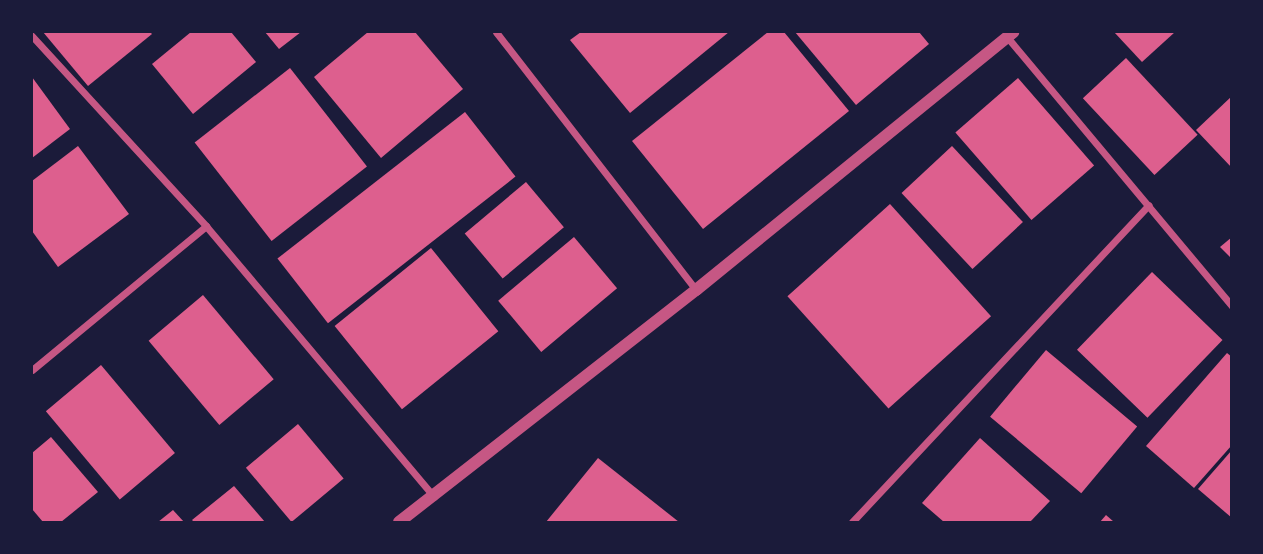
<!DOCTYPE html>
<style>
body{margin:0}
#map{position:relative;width:1263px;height:554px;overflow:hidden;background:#1b1b3a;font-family:"Fira Sans Condensed",sans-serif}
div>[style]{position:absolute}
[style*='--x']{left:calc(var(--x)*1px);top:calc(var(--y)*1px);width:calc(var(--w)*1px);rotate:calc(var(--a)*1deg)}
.building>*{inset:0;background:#dd5f8e;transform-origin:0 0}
.minor>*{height:7px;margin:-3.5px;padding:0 3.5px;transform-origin:3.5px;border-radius:3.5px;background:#c65784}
.tertiary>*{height:12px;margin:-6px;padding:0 6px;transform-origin:6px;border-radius:6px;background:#c65784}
span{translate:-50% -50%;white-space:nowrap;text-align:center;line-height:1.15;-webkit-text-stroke:6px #1b1b3a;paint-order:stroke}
.frame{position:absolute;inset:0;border:33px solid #1b1b3a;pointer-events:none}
</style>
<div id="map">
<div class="building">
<div style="clip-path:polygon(43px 32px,150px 32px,152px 34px,88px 86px)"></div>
<div style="clip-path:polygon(191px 32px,231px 32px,256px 62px,193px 114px,152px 64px)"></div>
<div style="clip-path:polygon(265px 32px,301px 32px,279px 49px)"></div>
<div style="clip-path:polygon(368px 32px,415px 32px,463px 89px,381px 158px,314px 77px)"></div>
<div style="clip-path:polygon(581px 32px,729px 32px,630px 113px,570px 40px)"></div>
<div style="clip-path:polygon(768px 32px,784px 32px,849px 111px,703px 229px,632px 141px)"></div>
<div style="clip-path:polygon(795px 32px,919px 32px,929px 44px,856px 105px)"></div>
<div style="clip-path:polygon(1114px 32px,1175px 32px,1142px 62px)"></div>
<div style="left:1126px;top:58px;width:105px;height:59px;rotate:47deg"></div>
<div style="left:290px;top:68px;width:125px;height:121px;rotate:52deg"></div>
<div style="clip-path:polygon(32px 77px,70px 129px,32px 158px)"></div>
<div style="left:1018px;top:78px;width:116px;height:83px;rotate:49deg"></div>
<div style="clip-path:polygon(1232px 96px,1232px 168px,1196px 130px)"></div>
<div style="left:465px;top:112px;width:82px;height:238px;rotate:52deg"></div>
<div style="clip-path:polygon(78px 146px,129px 214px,58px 267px,32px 231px,32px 181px)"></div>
<div style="left:952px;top:146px;width:104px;height:69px;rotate:47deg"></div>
<div style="left:526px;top:182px;width:59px;height:80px;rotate:50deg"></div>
<div style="left:890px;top:204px;width:151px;height:138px;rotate:48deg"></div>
<div style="left:574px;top:237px;width:67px;height:99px;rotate:50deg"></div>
<div style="clip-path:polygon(1232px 237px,1232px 259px,1220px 247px)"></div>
<div style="left:431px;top:248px;width:107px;height:124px;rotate:51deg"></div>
<div style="left:1152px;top:272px;width:98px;height:108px;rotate:44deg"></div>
<div style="left:203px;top:295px;width:110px;height:71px;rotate:50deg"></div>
<div style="left:1046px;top:350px;width:119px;height:87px;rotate:40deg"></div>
<div style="clip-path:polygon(1227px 353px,1232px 357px,1232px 445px,1194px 488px,1146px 446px)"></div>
<div style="left:101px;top:365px;width:115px;height:72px;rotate:50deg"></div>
<div style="left:298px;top:424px;width:71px;height:68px;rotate:50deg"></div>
<div style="clip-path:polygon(51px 437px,98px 492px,61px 522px,43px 522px,32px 509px,32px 453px)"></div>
<div style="clip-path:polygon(980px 438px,1050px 501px,1030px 522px,944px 522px,922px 503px)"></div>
<div style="clip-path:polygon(1232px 450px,1232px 518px,1198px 489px)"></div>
<div style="clip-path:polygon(598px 458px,679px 522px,546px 522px)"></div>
<div style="clip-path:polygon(234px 486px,265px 522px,194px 522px,192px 520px)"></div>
<div style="clip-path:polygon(173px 510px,184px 522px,158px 522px)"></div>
<div style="clip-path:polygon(1106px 515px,1114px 522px,1100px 522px)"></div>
</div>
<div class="minor">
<div style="--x:496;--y:32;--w:326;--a:52.2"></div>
<div style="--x:32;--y:36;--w:258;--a:47.5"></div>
<div style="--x:206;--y:226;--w:354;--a:49.9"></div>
<div style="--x:1007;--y:37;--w:351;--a:50.1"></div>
<div style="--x:32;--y:370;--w:226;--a:-39.6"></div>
<div style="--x:852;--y:522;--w:434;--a:-46.9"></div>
</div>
<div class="tertiary">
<div style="--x:399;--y:522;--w:377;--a:-38"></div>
<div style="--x:696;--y:290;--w:409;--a:-39.1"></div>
</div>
<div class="frame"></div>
</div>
